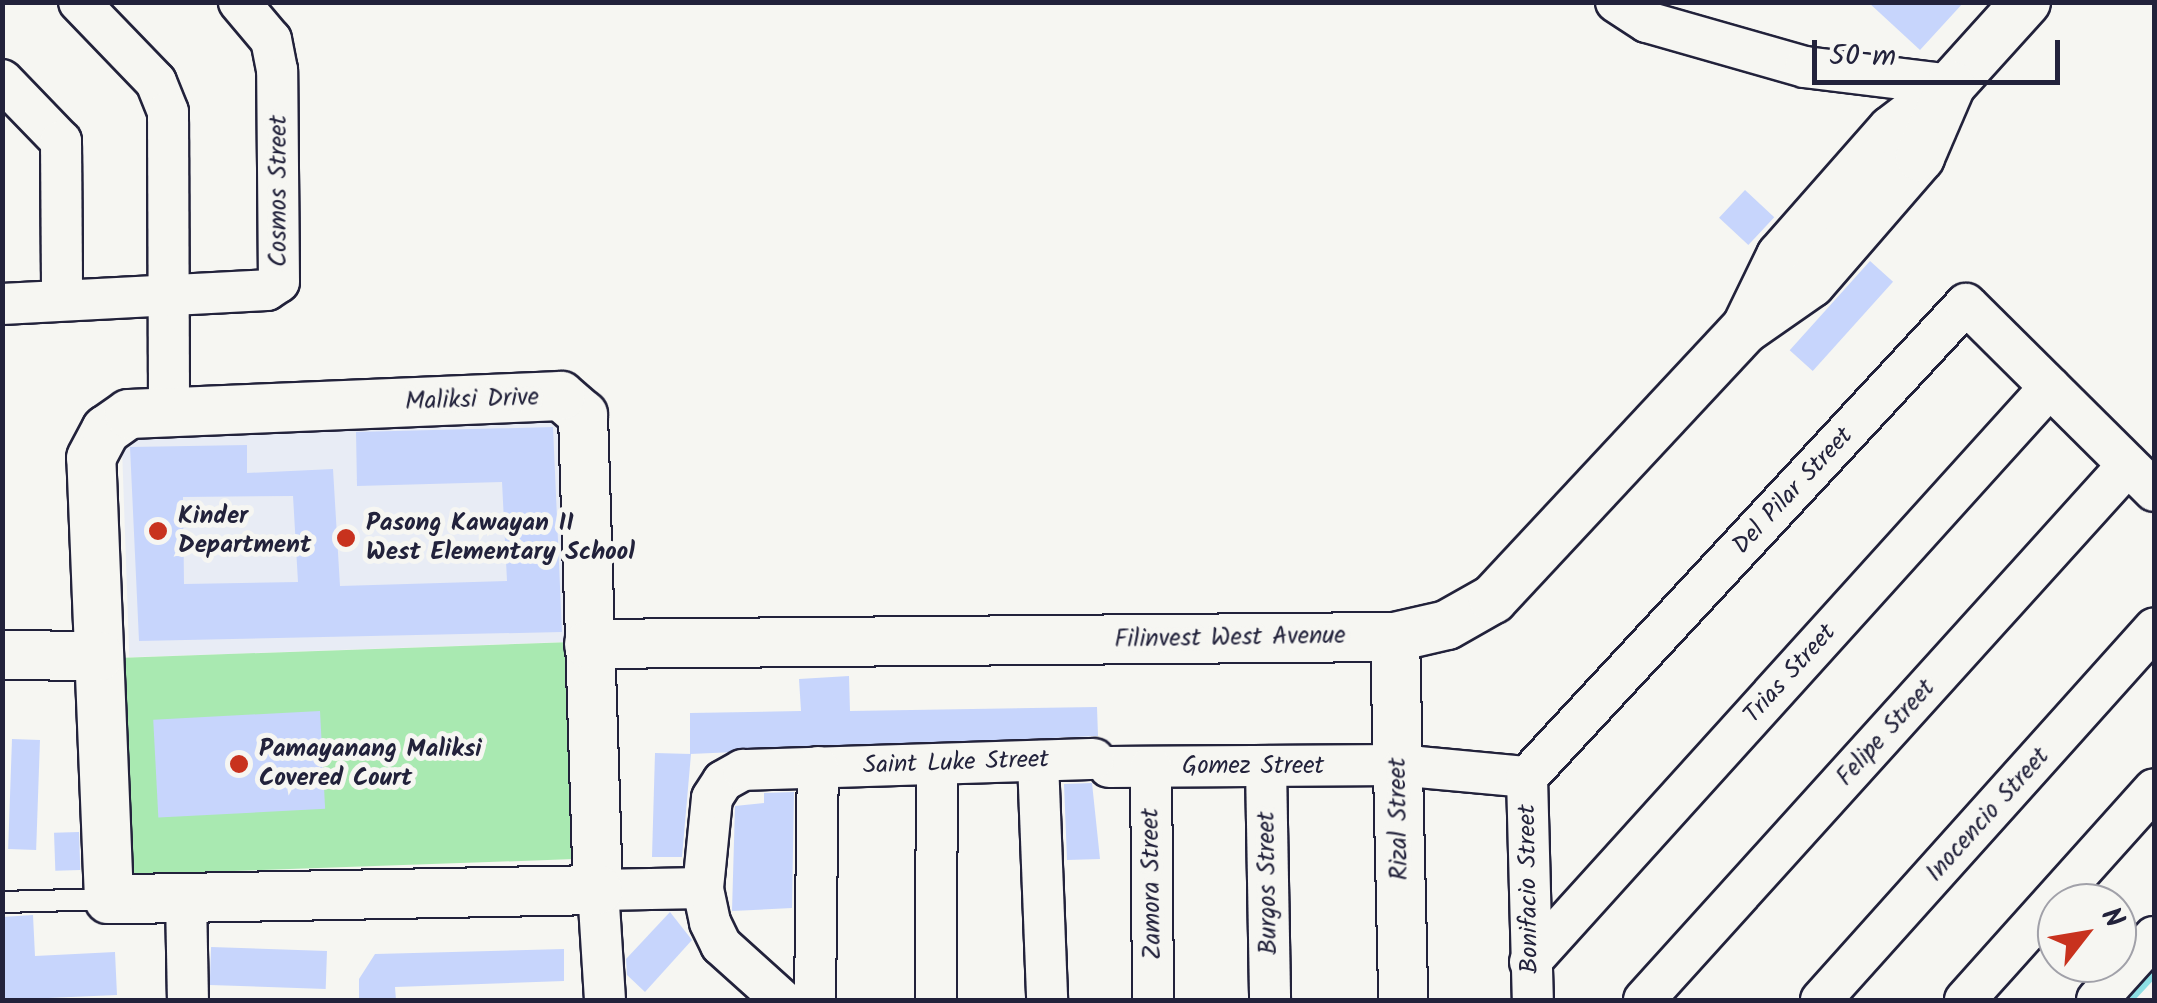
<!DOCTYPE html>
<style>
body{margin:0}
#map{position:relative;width:2157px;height:1003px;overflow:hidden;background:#f6f6f2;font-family:Kalam,sans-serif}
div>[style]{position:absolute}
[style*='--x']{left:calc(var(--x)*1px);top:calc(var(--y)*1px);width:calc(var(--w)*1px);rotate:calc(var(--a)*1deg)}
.built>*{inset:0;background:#e8ecf5;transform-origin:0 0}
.green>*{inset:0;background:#a9e9b1;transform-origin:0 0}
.stream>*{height:10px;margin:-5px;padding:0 5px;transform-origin:5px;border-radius:5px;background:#8ddfe4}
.building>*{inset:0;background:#c7d5fc;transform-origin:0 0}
.roads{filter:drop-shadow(2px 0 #22223b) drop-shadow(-2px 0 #22223b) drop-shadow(0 2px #22223b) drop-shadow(0 -2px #22223b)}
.service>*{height:20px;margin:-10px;padding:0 10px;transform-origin:10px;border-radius:10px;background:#f6f6f2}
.minor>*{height:40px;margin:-20px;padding:0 20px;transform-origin:20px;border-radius:20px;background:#f6f6f2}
.tertiary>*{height:48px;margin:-24px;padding:0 24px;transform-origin:24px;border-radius:24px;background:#f6f6f2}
.dots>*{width:28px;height:28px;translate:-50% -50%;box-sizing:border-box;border:5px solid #f6f6f2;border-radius:50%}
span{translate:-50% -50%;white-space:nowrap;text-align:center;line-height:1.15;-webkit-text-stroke:10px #f6f6f2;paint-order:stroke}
.street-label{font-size:25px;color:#22223b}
.poi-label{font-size:25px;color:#22223b;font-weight:700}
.left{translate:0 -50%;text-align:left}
.frame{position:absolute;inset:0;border:5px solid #22223b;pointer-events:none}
.north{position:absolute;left:2037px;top:883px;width:100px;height:100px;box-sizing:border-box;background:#f6f6f2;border:2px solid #a1a1a9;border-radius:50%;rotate:59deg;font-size:28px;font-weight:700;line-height:40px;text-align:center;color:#22223b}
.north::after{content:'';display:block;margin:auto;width:35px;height:45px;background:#c8321e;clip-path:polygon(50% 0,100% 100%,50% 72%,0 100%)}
.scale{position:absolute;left:1812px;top:40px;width:248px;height:45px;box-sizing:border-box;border:5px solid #22223b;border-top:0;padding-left:12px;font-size:30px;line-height:35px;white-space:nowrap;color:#22223b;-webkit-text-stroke:8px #f6f6f2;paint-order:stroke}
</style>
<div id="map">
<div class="built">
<div style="left:564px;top:411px;width:231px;height:443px;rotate:88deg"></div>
</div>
<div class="green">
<div style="left:573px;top:642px;width:217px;height:449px;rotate:88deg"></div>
</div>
<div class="stream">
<div style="--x:2128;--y:1000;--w:38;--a:-47"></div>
</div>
<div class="building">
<div style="clip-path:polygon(1868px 2px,1964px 2px,1920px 50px)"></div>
<div style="left:1745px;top:190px;width:40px;height:38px;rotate:43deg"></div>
<div style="left:1870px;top:261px;width:31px;height:120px;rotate:42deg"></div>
<div style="clip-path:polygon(evenodd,553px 427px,562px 632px,139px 641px,130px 447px,247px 445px,247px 473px,333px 469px,340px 586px,507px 581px,502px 482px,357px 486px,356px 432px,553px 427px,293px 496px,298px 582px,184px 584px,183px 497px,293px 496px)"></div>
<div style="clip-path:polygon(849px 676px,850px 711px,1097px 707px,1098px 736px,690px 754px,690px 713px,801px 711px,799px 679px)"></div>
<div style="left:320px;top:711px;width:98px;height:167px;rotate:87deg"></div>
<div style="left:12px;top:739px;width:28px;height:110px;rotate:2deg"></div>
<div style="clip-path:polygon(655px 753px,691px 754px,682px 857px,652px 857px)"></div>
<div style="clip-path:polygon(1092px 783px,1100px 859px,1067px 860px,1064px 784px)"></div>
<div style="clip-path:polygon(794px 792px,792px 908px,732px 911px,735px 806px,764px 803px,764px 793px)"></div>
<div style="left:79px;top:832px;width:38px;height:25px;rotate:88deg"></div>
<div style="clip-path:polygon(670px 912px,692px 940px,645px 992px,627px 975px,626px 959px)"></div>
<div style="clip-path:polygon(33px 915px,35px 956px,115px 952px,117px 995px,2px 1000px,2px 917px)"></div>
<div style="clip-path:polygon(564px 949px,564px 981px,395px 987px,396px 1000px,359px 1000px,359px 979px,375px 954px)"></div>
<div style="left:327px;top:951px;width:38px;height:116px;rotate:92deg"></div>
</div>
<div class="roads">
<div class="service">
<div style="--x:2;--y:902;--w:107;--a:-1.6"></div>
</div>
<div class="minor">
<div style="--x:79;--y:2;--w:111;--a:46.1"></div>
<div style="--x:156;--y:82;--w:32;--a:68"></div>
<div style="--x:168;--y:112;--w:301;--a:89.8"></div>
<div style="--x:1616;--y:2;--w:37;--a:33"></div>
<div style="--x:1647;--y:22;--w:164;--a:15.9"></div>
<div style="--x:1805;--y:67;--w:147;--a:7"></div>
<div style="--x:2;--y:80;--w:85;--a:46"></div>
<div style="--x:61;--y:141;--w:157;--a:89.6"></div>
<div style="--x:2;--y:304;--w:265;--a:-3"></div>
<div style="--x:267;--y:290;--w:14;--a:-34"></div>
<div style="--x:279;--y:282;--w:212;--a:-90.5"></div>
<div style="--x:277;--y:70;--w:31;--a:-101"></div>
<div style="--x:271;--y:40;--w:50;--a:-130.1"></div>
<div style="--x:1038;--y:761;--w:239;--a:87.8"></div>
<div style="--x:1266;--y:766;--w:234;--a:89"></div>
<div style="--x:1109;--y:767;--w:288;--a:-0.4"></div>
<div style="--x:1397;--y:765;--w:131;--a:5.3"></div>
<div style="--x:1151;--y:767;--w:233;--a:89.5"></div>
<div style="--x:1527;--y:777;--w:645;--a:-47.14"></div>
<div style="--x:1966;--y:304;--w:265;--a:44.8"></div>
<div style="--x:1527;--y:777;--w:223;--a:88.5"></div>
<div style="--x:186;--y:898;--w:102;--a:88.9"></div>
<div style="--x:1530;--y:962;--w:775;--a:-47.88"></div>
<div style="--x:605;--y:1000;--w:110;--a:-93.6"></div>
<div style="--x:598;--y:890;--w:105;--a:-1.1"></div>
<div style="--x:782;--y:1000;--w:82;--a:-138"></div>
<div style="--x:721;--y:945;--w:25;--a:-116"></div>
<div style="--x:710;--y:922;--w:35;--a:-102"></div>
<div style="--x:703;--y:888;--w:90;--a:-84.3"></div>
<div style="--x:712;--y:798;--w:20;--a:-57"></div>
<div style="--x:723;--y:781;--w:23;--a:-29"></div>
<div style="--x:743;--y:770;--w:351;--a:-1.8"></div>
<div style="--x:815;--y:1000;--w:233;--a:-89.3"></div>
<div style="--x:936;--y:1000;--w:236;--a:-89.8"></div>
<div style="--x:1644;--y:1000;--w:721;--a:-47.87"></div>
<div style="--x:1821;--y:1000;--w:499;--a:-48.1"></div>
<div style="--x:1965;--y:1000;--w:283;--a:-48.1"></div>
<div style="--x:2097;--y:1000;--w:85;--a:-47.9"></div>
</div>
<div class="tertiary">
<div style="--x:1747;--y:326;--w:78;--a:-64.1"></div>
<div style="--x:1781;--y:256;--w:168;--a:-48.6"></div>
<div style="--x:1892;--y:130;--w:74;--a:-37.3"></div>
<div style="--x:1951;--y:85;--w:112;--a:-47.9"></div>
<div style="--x:561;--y:396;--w:29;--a:41"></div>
<div style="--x:583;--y:415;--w:475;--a:88.2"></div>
<div style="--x:598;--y:890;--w:489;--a:178.9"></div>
<div style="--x:109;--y:899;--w:441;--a:-92.3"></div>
<div style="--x:91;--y:458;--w:32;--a:-62"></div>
<div style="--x:106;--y:430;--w:28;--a:-35"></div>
<div style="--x:129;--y:414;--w:432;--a:-2.4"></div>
<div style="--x:1395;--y:637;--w:363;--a:88.7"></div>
<div style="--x:589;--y:644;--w:806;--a:-0.5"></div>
<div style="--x:1395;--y:637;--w:53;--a:-13"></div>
<div style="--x:1447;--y:625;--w:53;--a:-29.5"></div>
<div style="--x:1493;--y:599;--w:369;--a:-47"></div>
<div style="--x:1745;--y:329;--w:80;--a:-34.9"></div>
<div style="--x:1811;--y:283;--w:167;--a:-49.1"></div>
<div style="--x:1920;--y:157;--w:78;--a:-66.7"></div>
<div style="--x:2;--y:655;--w:97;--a:0.6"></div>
</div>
</div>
<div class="dots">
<div style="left:158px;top:531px;background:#c8321e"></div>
<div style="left:346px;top:538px;background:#c8321e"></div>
<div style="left:239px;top:764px;background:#c8321e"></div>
</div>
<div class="street-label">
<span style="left:279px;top:191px;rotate:-90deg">Cosmos Street</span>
<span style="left:472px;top:400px;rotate:-2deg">Maliksi Drive</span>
<span style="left:1793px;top:491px;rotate:-47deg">Del Pilar Street</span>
<span style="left:1230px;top:638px;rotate:-1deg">Filinvest West Avenue</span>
<span style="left:1790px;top:674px;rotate:-48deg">Trias Street</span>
<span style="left:1886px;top:733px;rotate:-48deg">Felipe Street</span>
<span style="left:956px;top:763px;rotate:-2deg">Saint Luke Street</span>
<span style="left:1253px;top:766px">Gomez Street</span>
<span style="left:1988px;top:815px;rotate:-48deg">Inocencio Street</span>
<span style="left:1399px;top:819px;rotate:-91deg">Rizal Street</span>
<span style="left:1268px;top:883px;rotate:-91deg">Burgos Street</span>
<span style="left:1152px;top:884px;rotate:-91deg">Zamora Street</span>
<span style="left:1529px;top:889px;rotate:-91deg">Bonifacio Street</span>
</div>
<div class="poi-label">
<span class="left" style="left:178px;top:531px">Kinder<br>Department</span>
<span class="left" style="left:366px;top:538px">Pasong Kawayan II<br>West Elementary School</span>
<span class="left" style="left:259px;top:764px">Pamayanang Maliksi<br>Covered Court</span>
</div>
<div class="frame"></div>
<div class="north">N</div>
<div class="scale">50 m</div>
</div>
